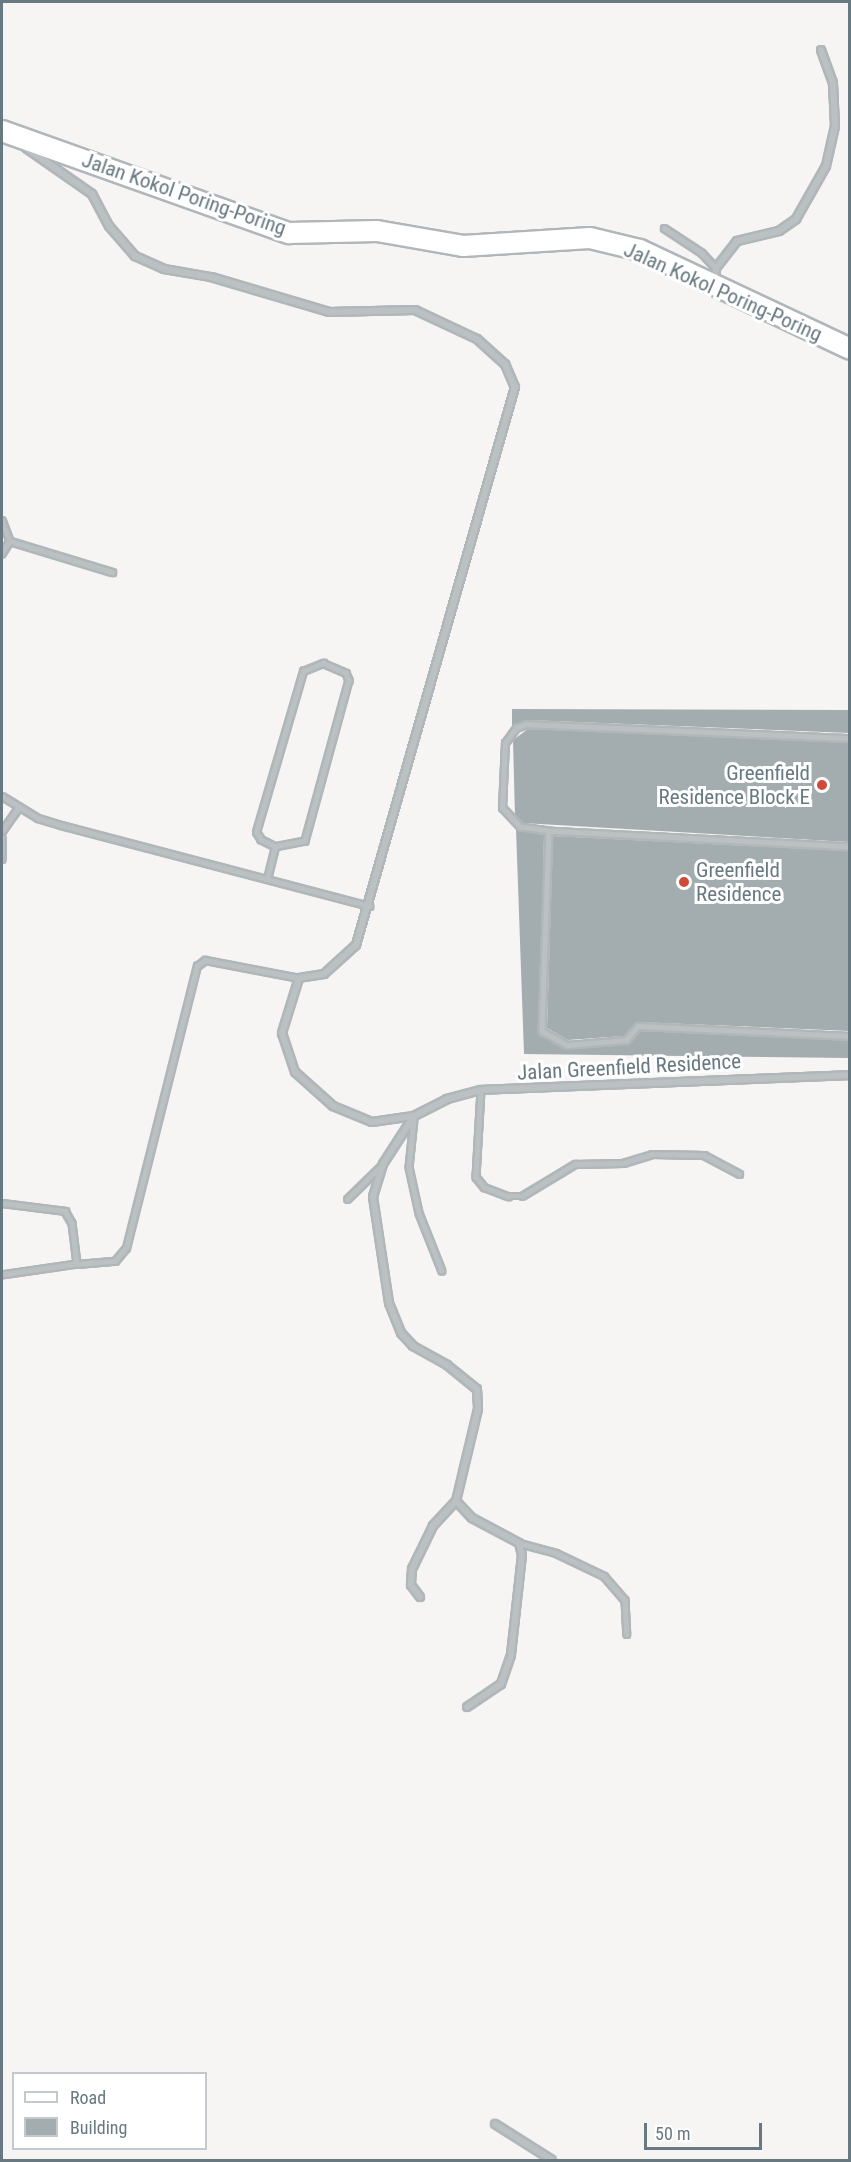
<!DOCTYPE html>
<style>
body{margin:0}
#map{position:relative;width:851px;height:2162px;overflow:hidden;background:#f6f5f3;font-family:"Roboto Condensed",sans-serif}
div>[style]{position:absolute}
[style*='--x']{left:calc(var(--x)*1px);top:calc(var(--y)*1px);width:calc(var(--w)*1px);rotate:calc(var(--a)*1deg)}
.building>*{inset:0;background:#a3acaf}
.roads{filter:drop-shadow(2px 0 #b0b6b9) drop-shadow(-2px 0 #b0b6b9) drop-shadow(0 2px #b0b6b9) drop-shadow(0 -2px #b0b6b9)}
.service>*{height:4.5px;margin:-2.25px;padding:0 2.25px;transform-origin:2.25px;border-radius:2.25px;background:#bbc0c2}
.minor>*{height:6px;margin:-3px;padding:0 3px;transform-origin:3px;border-radius:3px;background:#bbc0c2}
.secondary>*{height:20px;margin:-10px;padding:0 10px;transform-origin:10px;border-radius:10px;background:#fff}
.dots>*{width:16px;height:16px;translate:-50% -50%;box-sizing:border-box;border:3px solid #fff;border-radius:50%}
span{translate:-50% -50%;white-space:nowrap;text-align:center;line-height:1.15;-webkit-text-stroke:6px #fff;paint-order:stroke}
.street-label{font-size:21px;color:#687981}
.poi-label{font-size:21px;color:#687981}
.right{translate:-100% -50%;text-align:right}
.left{translate:0 -50%;text-align:left}
.frame{position:absolute;inset:0;border:3px solid #687981;pointer-events:none}
.legend{position:absolute;left:12px;top:2072px;width:195px;height:78px;box-sizing:border-box;background:#fff;border:2px solid #c3c9cd;margin:0;padding:8px 10px;list-style:none;font-size:18px;color:#687981}
.legend li{display:flex;align-items:center;gap:12px;height:30px}
.legend b{width:30px;border:2px solid #c3c9cd}
.scale{position:absolute;left:644px;top:2123px;width:118px;height:27px;box-sizing:border-box;border:3px solid #687981;border-top:0;padding-left:8px;font-size:18px;line-height:21px;white-space:nowrap;color:#687981;-webkit-text-stroke:4px #fff;paint-order:stroke}
</style>
<div id="map">
<div class="building">
<div style="clip-path:polygon(512px 709px,849px 710px,849px 733px,527px 720px,512px 726px)"></div>
<div style="clip-path:polygon(528px 729px,849px 742px,849px 842px,522px 823px,515px 816px,513px 740px)"></div>
<div style="clip-path:polygon(516px 829px,544px 835px,540px 1035px,567px 1049px,626px 1044px,640px 1031px,849px 1040px,849px 1058px,524px 1054px)"></div>
<div style="clip-path:polygon(553px 836px,849px 851px,849px 1031px,638px 1022px,624px 1036px,568px 1040px,547px 1028px)"></div>
</div>
<div class="roads">
<div class="service">
<div style="--x:664;--y:228;--w:45;--a:33.3"></div>
<div style="--x:702;--y:253;--w:21;--a:47"></div>
<div style="--x:2;--y:520;--w:22;--a:69"></div>
<div style="--x:10;--y:541;--w:15;--a:122"></div>
<div style="--x:10;--y:541;--w:107;--a:16.9"></div>
<div style="--x:323;--y:663;--w:25;--a:23"></div>
<div style="--x:346;--y:673;--w:8;--a:67"></div>
<div style="--x:349;--y:680;--w:167;--a:105.3"></div>
<div style="--x:305;--y:841;--w:31;--a:169"></div>
<div style="--x:275;--y:847;--w:16;--a:-153"></div>
<div style="--x:261;--y:840;--w:9;--a:-122"></div>
<div style="--x:256;--y:832;--w:168;--a:-73.7"></div>
<div style="--x:303;--y:671;--w:22;--a:-22"></div>
<div style="--x:2;--y:796;--w:42;--a:31.4"></div>
<div style="--x:38;--y:818;--w:24;--a:17"></div>
<div style="--x:61;--y:825;--w:319;--a:14.7"></div>
<div style="--x:2;--y:831;--w:29;--a:-55"></div>
<div style="--x:549;--y:831;--w:29;--a:-172"></div>
<div style="--x:520;--y:827;--w:26;--a:-133"></div>
<div style="--x:502;--y:808;--w:65;--a:-87.4"></div>
<div style="--x:505;--y:743;--w:19;--a:-54"></div>
<div style="--x:516;--y:728;--w:12;--a:-20"></div>
<div style="--x:527;--y:724;--w:323;--a:2.5"></div>
<div style="--x:2;--y:837;--w:22;--a:90"></div>
<div style="--x:850;--y:847;--w:301;--a:-177"></div>
<div style="--x:549;--y:831;--w:200;--a:92"></div>
<div style="--x:542;--y:1031;--w:29;--a:29"></div>
<div style="--x:567;--y:1045;--w:59;--a:-4.8"></div>
<div style="--x:626;--y:1040;--w:18;--a:-49"></div>
<div style="--x:638;--y:1026;--w:212;--a:2.7"></div>
<div style="--x:267;--y:879;--w:33;--a:-76"></div>
<div style="--x:481;--y:1090;--w:87;--a:93.3"></div>
<div style="--x:476;--y:1177;--w:13;--a:51"></div>
<div style="--x:484;--y:1187;--w:26;--a:21"></div>
<div style="--x:508;--y:1196;--w:14;--a:0"></div>
<div style="--x:522;--y:1196;--w:62;--a:-31.1"></div>
<div style="--x:575;--y:1164;--w:48;--a:-1.2"></div>
<div style="--x:623;--y:1163;--w:30;--a:-17"></div>
<div style="--x:652;--y:1154;--w:52;--a:1.1"></div>
<div style="--x:704;--y:1155;--w:40;--a:28"></div>
<div style="--x:414;--y:1119;--w:48;--a:95.9"></div>
<div style="--x:409;--y:1167;--w:47;--a:77.7"></div>
<div style="--x:419;--y:1213;--w:62;--a:68.4"></div>
<div style="--x:347;--y:1199;--w:50;--a:-44.2"></div>
<div style="--x:2;--y:1203;--w:64;--a:7.2"></div>
<div style="--x:65;--y:1211;--w:14;--a:60"></div>
<div style="--x:72;--y:1223;--w:41;--a:83"></div>
<div style="--x:77;--y:1264;--w:76;--a:171.7"></div>
<div style="--x:77;--y:1264;--w:38;--a:-5"></div>
<div style="--x:115;--y:1261;--w:17;--a:-50"></div>
<div style="--x:126;--y:1248;--w:291;--a:-75.9"></div>
<div style="--x:197;--y:966;--w:10;--a:-37"></div>
<div style="--x:205;--y:960;--w:96;--a:10.8"></div>
<div style="--x:519;--y:1543;--w:38;--a:15"></div>
<div style="--x:556;--y:1553;--w:53;--a:25.6"></div>
<div style="--x:604;--y:1576;--w:32;--a:49"></div>
<div style="--x:625;--y:1600;--w:34;--a:87"></div>
</div>
<div class="minor">
<div style="--x:26;--y:148;--w:80;--a:34.9"></div>
<div style="--x:92;--y:194;--w:36;--a:62"></div>
<div style="--x:109;--y:226;--w:40;--a:49"></div>
<div style="--x:135;--y:256;--w:32;--a:24"></div>
<div style="--x:164;--y:269;--w:48;--a:9.7"></div>
<div style="--x:211;--y:277;--w:123;--a:16.5"></div>
<div style="--x:329;--y:312;--w:86;--a:-1.3"></div>
<div style="--x:415;--y:310;--w:68;--a:25.1"></div>
<div style="--x:477;--y:339;--w:38;--a:42"></div>
<div style="--x:505;--y:364;--w:25;--a:67"></div>
<div style="--x:515;--y:387;--w:580;--a:105.9"></div>
<div style="--x:356;--y:945;--w:43;--a:137.8"></div>
<div style="--x:324;--y:974;--w:25;--a:171"></div>
<div style="--x:299;--y:978;--w:58;--a:107.2"></div>
<div style="--x:282;--y:1033;--w:41;--a:71.6"></div>
<div style="--x:295;--y:1072;--w:51;--a:41.8"></div>
<div style="--x:333;--y:1106;--w:42;--a:22.3"></div>
<div style="--x:372;--y:1122;--w:42;--a:-8.1"></div>
<div style="--x:414;--y:1116;--w:37;--a:-27"></div>
<div style="--x:447;--y:1099;--w:35;--a:-15"></div>
<div style="--x:481;--y:1090;--w:369;--a:-2.3"></div>
<div style="--x:715;--y:282;--w:14;--a:-86"></div>
<div style="--x:716;--y:268;--w:34;--a:-52"></div>
<div style="--x:737;--y:241;--w:43;--a:-13.4"></div>
<div style="--x:779;--y:231;--w:21;--a:-35"></div>
<div style="--x:796;--y:219;--w:61;--a:-60.5"></div>
<div style="--x:826;--y:166;--w:41;--a:-77.3"></div>
<div style="--x:835;--y:126;--w:43;--a:-92.7"></div>
<div style="--x:833;--y:83;--w:35;--a:-110"></div>
<div style="--x:414;--y:1116;--w:57;--a:122.9"></div>
<div style="--x:383;--y:1164;--w:34;--a:107"></div>
<div style="--x:373;--y:1197;--w:107;--a:81.4"></div>
<div style="--x:389;--y:1303;--w:32;--a:68"></div>
<div style="--x:401;--y:1333;--w:18;--a:47"></div>
<div style="--x:413;--y:1346;--w:39;--a:29"></div>
<div style="--x:447;--y:1365;--w:38;--a:39"></div>
<div style="--x:477;--y:1389;--w:20;--a:87"></div>
<div style="--x:478;--y:1409;--w:95;--a:103.4"></div>
<div style="--x:456;--y:1501;--w:34;--a:133"></div>
<div style="--x:433;--y:1526;--w:48;--a:116"></div>
<div style="--x:412;--y:1569;--w:16;--a:94"></div>
<div style="--x:411;--y:1585;--w:15;--a:53"></div>
<div style="--x:456;--y:1501;--w:23;--a:47"></div>
<div style="--x:472;--y:1518;--w:53;--a:28"></div>
<div style="--x:519;--y:1543;--w:12;--a:76"></div>
<div style="--x:522;--y:1555;--w:101;--a:96.3"></div>
<div style="--x:511;--y:1655;--w:31;--a:109"></div>
<div style="--x:501;--y:1684;--w:41;--a:145.9"></div>
<div style="--x:495;--y:2124;--w:67;--a:32.3"></div>
</div>
<div class="secondary">
<div style="--x:2;--y:131;--w:305;--a:19.6"></div>
<div style="--x:289;--y:233;--w:88;--a:-1.3"></div>
<div style="--x:377;--y:231;--w:87;--a:9.9"></div>
<div style="--x:463;--y:246;--w:127;--a:-3.6"></div>
<div style="--x:590;--y:238;--w:51;--a:13.5"></div>
<div style="--x:640;--y:250;--w:232;--a:25.2"></div>
</div>
</div>
<div class="dots">
<div style="left:822px;top:785px;background:#d14a38"></div>
<div style="left:684px;top:882px;background:#d14a38"></div>
</div>
<div class="street-label">
<span style="left:184px;top:194px;rotate:19deg">Jalan Kokol Poring-Poring</span>
<span style="left:723px;top:292px;rotate:24deg">Jalan Kokol Poring-Poring</span>
<span style="left:629px;top:1067px;rotate:-3deg">Jalan Greenfield Residence</span>
</div>
<div class="poi-label">
<span class="right" style="left:810px;top:785px">Greenfield<br>Residence Block E</span>
<span class="left" style="left:696px;top:882px">Greenfield<br>Residence</span>
</div>
<div class="frame"></div>
<ul class="legend">
<li><b style="height:8px;background:#fff"></b>Road</li>
<li><b style="height:16px;background:#a3acaf"></b>Building</li>
</ul>
<div class="scale">50 m</div>
</div>
